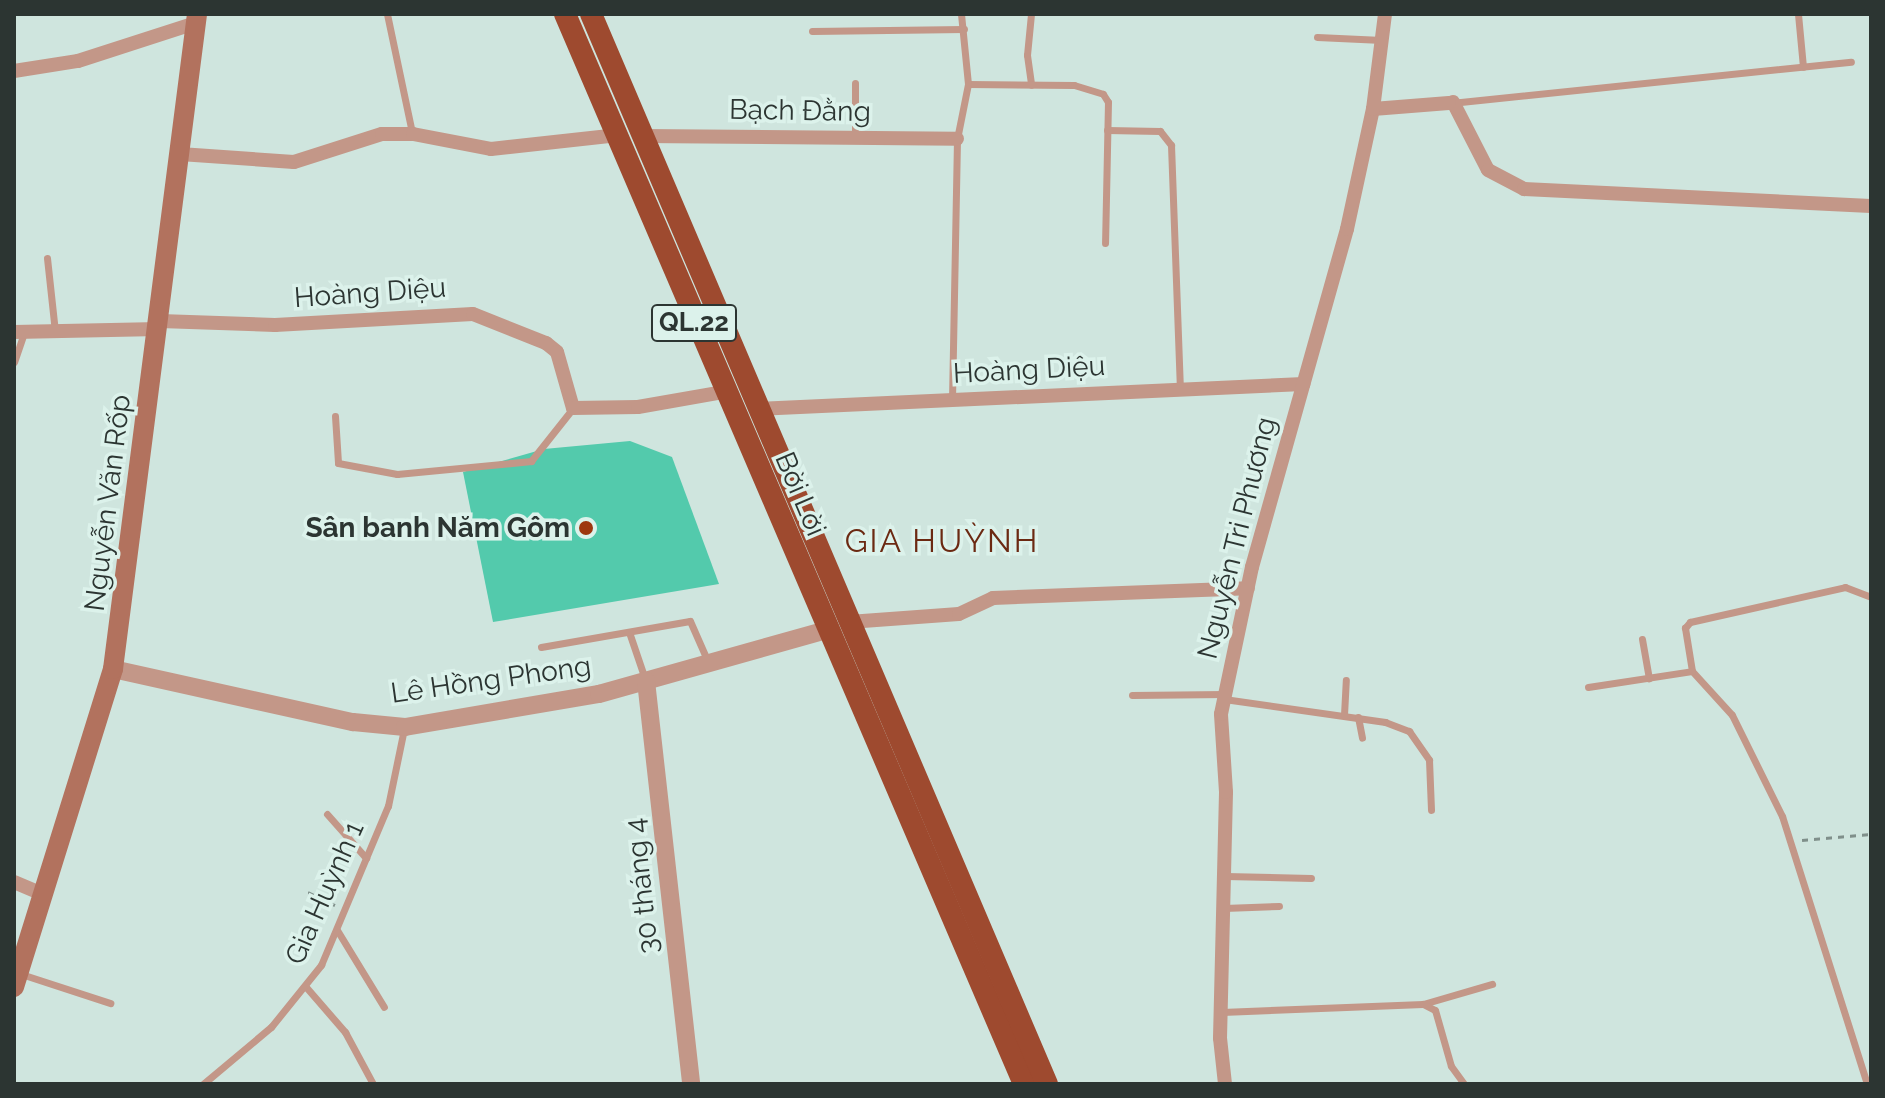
<!DOCTYPE html>
<meta charset="utf-8">
<style>
body{margin:0}
#map{position:relative;width:1885px;height:1098px;overflow:hidden;background:#cfe5de;font-family:Raleway,sans-serif}
div>[style]{position:absolute}
[style*='--x']{left:calc(var(--x)*1px);top:calc(var(--y)*1px);width:calc(var(--w)*1px);rotate:calc(var(--a)*1deg)}
.green>*{inset:0;background:#53caac}
.path>*{height:3px;margin-top:-1.5px;transform-origin:0;background:repeating-linear-gradient(90deg,#7f8f8a 0 6px,transparent 0 12px)}
.service>*{height:7px;margin:-3.5px;padding:0 3.5px;transform-origin:3.5px;border-radius:3.5px;background:#c39788}
.minor>*{height:14px;margin:-7px;padding:0 7px;transform-origin:7px;border-radius:7px;background:#c39788}
.tertiary>*{height:18px;margin:-9px;padding:0 9px;transform-origin:9px;border-radius:9px;background:#c39788}
.secondary>*{height:20px;margin:-10px;padding:0 10px;transform-origin:10px;border-radius:10px;background:#b2725e}
.trunk>*{height:22px;margin:-11px;padding:0 11px;transform-origin:11px;border-radius:11px;background:#9e4a2f}
.dots>*{width:22px;height:22px;translate:-50% -50%;box-sizing:border-box;border:4px solid #dcf2eb;border-radius:50%}
span{translate:-50% -50%;white-space:nowrap;text-align:center;line-height:1.15;-webkit-text-stroke:7px #dcf2eb;paint-order:stroke}
.shield-label span{padding:2px 6px;background:#dcf2eb;border:2px solid;border-radius:6px;-webkit-text-stroke-width:0}
.shield-label{font-size:26px;color:#2c3532;font-weight:700}
.street-label{font-size:28px;color:#2c3532}
.poi-label{font-size:28px;color:#2c3532;font-weight:700}
.right{translate:-100% -50%;text-align:right}
.quarter-label{font-size:32px;color:#6b2912;letter-spacing:2px}
.frame{position:absolute;inset:0;border:16px solid #2c3532;pointer-events:none}
</style>
<div id="map">
<div class="green">
<div style="clip-path:polygon(630px 441px,672px 457px,719px 584px,493px 622px,463px 472px,544px 449px)"></div>
</div>
<div class="path">
<div style="--x:1802;--y:840;--w:69;--a:-5"></div>
<div style="--x:308;--y:892;--w:30;--a:26"></div>
</div>
<div class="service">
<div style="--x:387;--y:14;--w:122;--a:78.1"></div>
<div style="--x:1031;--y:14;--w:41;--a:95.6"></div>
<div style="--x:1027;--y:55;--w:30;--a:82"></div>
<div style="--x:1798;--y:14;--w:53;--a:84.6"></div>
<div style="--x:812;--y:31;--w:152;--a:-0.8"></div>
<div style="--x:1317;--y:37;--w:65;--a:2.6"></div>
<div style="--x:855;--y:83;--w:54;--a:90"></div>
<div style="--x:968;--y:84;--w:106;--a:0.5"></div>
<div style="--x:1074;--y:85;--w:30;--a:17"></div>
<div style="--x:1103;--y:94;--w:9;--a:58"></div>
<div style="--x:1108;--y:102;--w:141;--a:91.2"></div>
<div style="--x:1451;--y:103;--w:402;--a:-5.9"></div>
<div style="--x:1107;--y:130;--w:53;--a:1.1"></div>
<div style="--x:1160;--y:131;--w:18;--a:52"></div>
<div style="--x:1171;--y:145;--w:244;--a:87.9"></div>
<div style="--x:47;--y:258;--w:74;--a:83.8"></div>
<div style="--x:14;--y:362;--w:31;--a:-71"></div>
<div style="--x:952;--y:400;--w:261;--a:-88.9"></div>
<div style="--x:957;--y:139;--w:56;--a:-78.7"></div>
<div style="--x:968;--y:84;--w:70;--a:-95.7"></div>
<div style="--x:335;--y:416;--w:47;--a:86.3"></div>
<div style="--x:338;--y:463;--w:60;--a:10.6"></div>
<div style="--x:397;--y:474;--w:135;--a:-5.5"></div>
<div style="--x:531;--y:461;--w:68;--a:-51.6"></div>
<div style="--x:629;--y:632;--w:50;--a:71.2"></div>
<div style="--x:1642;--y:639;--w:40;--a:80"></div>
<div style="--x:541;--y:647;--w:151;--a:-9.9"></div>
<div style="--x:690;--y:621;--w:45;--a:66.3"></div>
<div style="--x:1692;--y:671;--w:59;--a:47.7"></div>
<div style="--x:1732;--y:715;--w:113;--a:63.7"></div>
<div style="--x:1782;--y:816;--w:281;--a:72.4"></div>
<div style="--x:1692;--y:671;--w:44;--a:-99.2"></div>
<div style="--x:1685;--y:628;--w:8;--a:-50"></div>
<div style="--x:1690;--y:622;--w:159;--a:-12.7"></div>
<div style="--x:1845;--y:587;--w:28;--a:21"></div>
<div style="--x:1588;--y:687;--w:105;--a:-8.7"></div>
<div style="--x:1132;--y:695;--w:93;--a:-0.6"></div>
<div style="--x:1224;--y:699;--w:163;--a:8.1"></div>
<div style="--x:1385;--y:722;--w:26;--a:21"></div>
<div style="--x:1409;--y:731;--w:35;--a:55"></div>
<div style="--x:1429;--y:760;--w:50;--a:87.7"></div>
<div style="--x:1344;--y:715;--w:35;--a:-87"></div>
<div style="--x:1358;--y:717;--w:21;--a:79"></div>
<div style="--x:327;--y:814;--w:59;--a:48.4"></div>
<div style="--x:1225;--y:876;--w:86;--a:1.3"></div>
<div style="--x:1224;--y:908;--w:55;--a:-2.1"></div>
<div style="--x:337;--y:930;--w:90;--a:58.6"></div>
<div style="--x:21;--y:974;--w:94;--a:18"></div>
<div style="--x:306;--y:987;--w:60;--a:49.1"></div>
<div style="--x:345;--y:1032;--w:59;--a:61.7"></div>
<div style="--x:1423;--y:1004;--w:72;--a:-16.2"></div>
<div style="--x:1222;--y:1012;--w:201;--a:-2.3"></div>
<div style="--x:1423;--y:1004;--w:13;--a:27"></div>
<div style="--x:1435;--y:1010;--w:58;--a:74.1"></div>
<div style="--x:1451;--y:1066;--w:22;--a:54"></div>
<div style="--x:203;--y:1084;--w:89;--a:-40"></div>
<div style="--x:271;--y:1027;--w:80;--a:-51.1"></div>
<div style="--x:321;--y:965;--w:173;--a:-67.2"></div>
<div style="--x:388;--y:806;--w:79;--a:-78.3"></div>
</div>
<div class="minor">
<div style="--x:14;--y:71;--w:65;--a:-8.9"></div>
<div style="--x:78;--y:61;--w:124;--a:-17.9"></div>
<div style="--x:1453;--y:102;--w:76;--a:62.8"></div>
<div style="--x:1488;--y:170;--w:41;--a:27.8"></div>
<div style="--x:1524;--y:189;--w:347;--a:2.8"></div>
<div style="--x:1373;--y:109;--w:76;--a:-4.5"></div>
<div style="--x:642;--y:136;--w:315;--a:0.5"></div>
<div style="--x:180;--y:154;--w:114;--a:4"></div>
<div style="--x:294;--y:162;--w:92;--a:-17.7"></div>
<div style="--x:382;--y:134;--w:31;--a:0"></div>
<div style="--x:413;--y:134;--w:79;--a:10.9"></div>
<div style="--x:491;--y:149;--w:128;--a:-6.3"></div>
<div style="--x:160;--y:321;--w:115;--a:2"></div>
<div style="--x:275;--y:325;--w:198;--a:-3.2"></div>
<div style="--x:473;--y:314;--w:79;--a:21.7"></div>
<div style="--x:546;--y:343;--w:14;--a:39"></div>
<div style="--x:557;--y:352;--w:58;--a:74.1"></div>
<div style="--x:573;--y:408;--w:65;--a:-0.9"></div>
<div style="--x:638;--y:407;--w:86;--a:-10"></div>
<div style="--x:14;--y:332;--w:145;--a:-1.2"></div>
<div style="--x:757;--y:409;--w:547;--a:-2.62"></div>
<div style="--x:849;--y:622;--w:110;--a:-4.2"></div>
<div style="--x:959;--y:614;--w:38;--a:-25"></div>
<div style="--x:993;--y:598;--w:255;--a:-2.2"></div>
<div style="--x:14;--y:882;--w:34;--a:23"></div>
<div style="--x:1225;--y:1084;--w:46;--a:-96.2"></div>
<div style="--x:1220;--y:1038;--w:246;--a:-88.6"></div>
<div style="--x:1226;--y:792;--w:78;--a:-93.7"></div>
<div style="--x:1221;--y:714;--w:150;--a:-78.1"></div>
<div style="--x:1252;--y:567;--w:351;--a:-74.3"></div>
<div style="--x:1347;--y:229;--w:123;--a:-77.8"></div>
<div style="--x:1373;--y:109;--w:96;--a:-82.8"></div>
</div>
<div class="tertiary">
<div style="--x:113;--y:669;--w:246;--a:12.5"></div>
<div style="--x:353;--y:722;--w:52;--a:5.5"></div>
<div style="--x:405;--y:727;--w:197;--a:-9.7"></div>
<div style="--x:599;--y:694;--w:236;--a:-15.7"></div>
<div style="--x:646;--y:681;--w:406;--a:83.6"></div>
</div>
<div class="secondary">
<div style="--x:14;--y:987;--w:333;--a:-72.7"></div>
<div style="--x:113;--y:669;--w:660;--a:-82.69"></div>
</div>
<div class="trunk">
<div style="--x:565;--y:14;--w:1164;--a:66.78"></div>
<div style="--x:591;--y:14;--w:1163;--a:66.92"></div>
</div>
<div class="dots">
<div style="left:586px;top:528px;background:#9d370f"></div>
</div>
<div class="shield-label">
<span style="left:694px;top:323px">QL.22</span>
</div>
<div class="street-label">
<span style="left:800px;top:111px;rotate:1deg">Bạch Đằng</span>
<span style="left:370px;top:293px;rotate:-4deg">Hoàng Diệu</span>
<span style="left:1029px;top:370px;rotate:-3deg">Hoàng Diệu</span>
<span style="left:800px;top:494px;rotate:67deg">Bời Lời</span>
<span style="left:108px;top:503px;rotate:-83deg">Nguyễn Văn Rốp</span>
<span style="left:1237px;top:538px;rotate:-76deg">Nguyễn Tri Phương</span>
<span style="left:491px;top:680px;rotate:-8deg">Lê Hồng Phong</span>
<span style="left:642px;top:886px;rotate:-96deg">30 tháng 4</span>
<span style="left:325px;top:893px;rotate:-66deg">Gia Huỳnh 1</span>
</div>
<div class="poi-label">
<span class="right" style="left:570px;top:528px">Sân banh Năm Gôm</span>
</div>
<div class="quarter-label">
<span style="left:942px;top:541px">GIA HUỲNH</span>
</div>
<div class="frame"></div>
</div>
